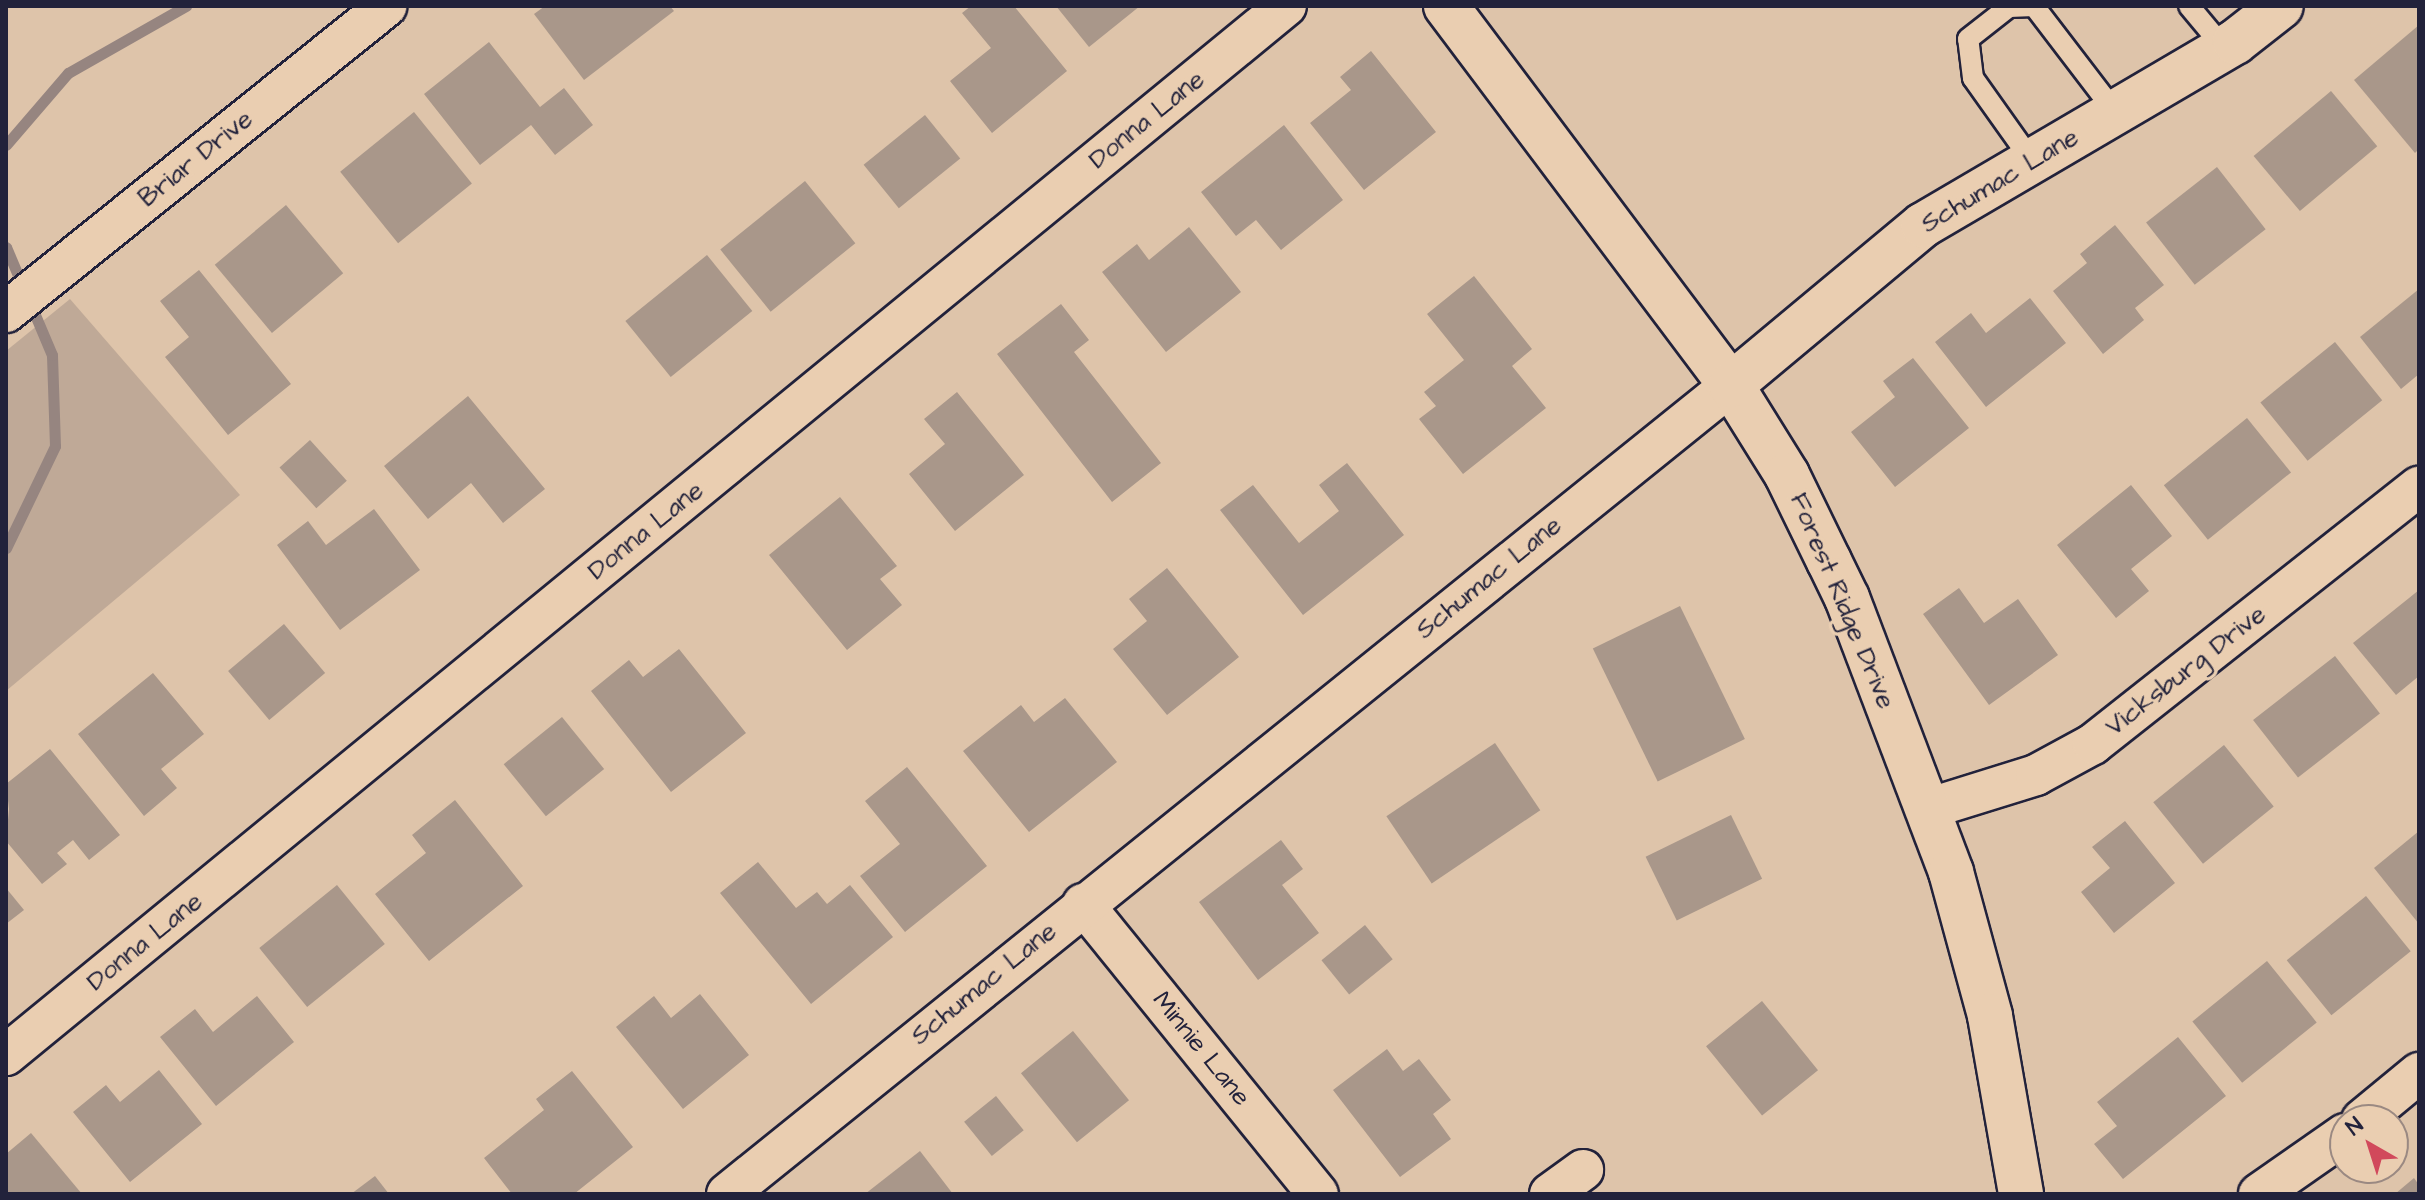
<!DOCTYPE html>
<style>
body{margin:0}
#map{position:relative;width:2425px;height:1200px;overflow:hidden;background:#dec4aa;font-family:"Architects Daughter",sans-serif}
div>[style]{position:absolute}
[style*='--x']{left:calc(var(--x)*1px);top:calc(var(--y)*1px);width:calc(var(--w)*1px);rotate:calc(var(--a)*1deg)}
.green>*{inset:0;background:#bfa997}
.stream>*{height:11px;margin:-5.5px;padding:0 5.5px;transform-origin:5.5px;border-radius:5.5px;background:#968580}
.building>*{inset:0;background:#a9978a;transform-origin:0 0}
.roads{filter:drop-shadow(2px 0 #22223b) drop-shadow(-2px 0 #22223b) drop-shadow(0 2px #22223b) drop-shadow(0 -2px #22223b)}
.lane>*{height:20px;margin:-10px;padding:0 10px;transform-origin:10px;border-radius:10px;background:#eaceb1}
.street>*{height:40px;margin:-20px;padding:0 20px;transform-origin:20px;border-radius:20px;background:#eaceb1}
.secondary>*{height:44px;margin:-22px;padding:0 22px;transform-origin:22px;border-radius:22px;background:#eaceb1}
span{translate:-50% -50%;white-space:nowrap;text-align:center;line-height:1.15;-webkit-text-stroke:7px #eaceb1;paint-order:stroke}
.street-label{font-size:26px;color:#22223b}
.frame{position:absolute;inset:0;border:8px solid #22223b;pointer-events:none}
.north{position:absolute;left:2329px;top:1104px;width:80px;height:80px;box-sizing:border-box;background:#eaceb1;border:2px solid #9a8982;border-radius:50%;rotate:321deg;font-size:22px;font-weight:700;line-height:32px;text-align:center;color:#22223b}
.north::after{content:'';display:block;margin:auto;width:28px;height:36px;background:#d1495b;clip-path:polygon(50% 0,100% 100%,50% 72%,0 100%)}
</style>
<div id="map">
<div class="green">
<div style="clip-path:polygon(70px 299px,240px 495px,6px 691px,6px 351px)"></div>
</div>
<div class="stream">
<div style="--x:6;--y:145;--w:95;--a:-49.3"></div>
<div style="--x:68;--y:73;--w:136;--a:-29.6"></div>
<div style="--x:6;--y:247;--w:43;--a:67"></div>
<div style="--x:6;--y:548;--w:113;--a:-64.3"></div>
<div style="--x:55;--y:446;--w:91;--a:-91.9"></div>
<div style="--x:52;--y:355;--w:56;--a:-112.9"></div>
</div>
<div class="building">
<div style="clip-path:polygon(545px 6px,670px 6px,674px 11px,584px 80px,534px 14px)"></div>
<div style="clip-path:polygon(971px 6px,1014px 6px,1067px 71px,992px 133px,950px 81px,991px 48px,962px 13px)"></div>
<div style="clip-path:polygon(1056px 6px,1140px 6px,1089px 47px)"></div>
<div style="clip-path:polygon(2419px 25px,2419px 149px,2415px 153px,2354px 80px)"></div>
<div style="clip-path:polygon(489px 42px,540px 107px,564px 88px,593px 125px,555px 155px,531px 125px,480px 165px,424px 94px)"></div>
<div style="clip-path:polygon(1371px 51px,1436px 132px,1364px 190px,1310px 123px,1351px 90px,1340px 77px)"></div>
<div style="left:2331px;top:91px;width:72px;height:101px;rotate:50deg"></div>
<div style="left:414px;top:112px;width:92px;height:95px;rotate:51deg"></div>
<div style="left:925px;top:115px;width:56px;height:79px;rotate:51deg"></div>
<div style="clip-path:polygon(1284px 125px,1343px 200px,1281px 250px,1256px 220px,1236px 236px,1201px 192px)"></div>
<div style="left:2217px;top:167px;width:79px;height:90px;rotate:52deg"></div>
<div style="left:805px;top:181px;width:80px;height:109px;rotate:51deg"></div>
<div style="left:286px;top:205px;width:89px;height:93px;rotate:50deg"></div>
<div style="clip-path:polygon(2115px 225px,2164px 285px,2135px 308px,2144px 320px,2103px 354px,2053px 291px,2087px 263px,2080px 254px)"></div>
<div style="clip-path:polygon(1189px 227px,1241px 292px,1166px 352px,1102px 272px,1137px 244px,1149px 260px)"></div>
<div style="left:707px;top:255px;width:72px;height:105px;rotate:51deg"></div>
<div style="clip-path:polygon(199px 270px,291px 384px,228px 435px,165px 357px,189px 337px,160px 301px)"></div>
<div style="clip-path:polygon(1474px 276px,1532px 349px,1512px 366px,1546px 408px,1463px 474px,1419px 419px,1436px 406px,1424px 392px,1464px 360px,1427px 314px)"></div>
<div style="clip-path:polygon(2419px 289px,2419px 374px,2401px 389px,2360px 337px)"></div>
<div style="clip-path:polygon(2030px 298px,2066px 343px,1986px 407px,1935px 342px,1971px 313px,1986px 333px)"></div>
<div style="clip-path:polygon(1061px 304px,1089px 340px,1074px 352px,1161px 463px,1112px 502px,997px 354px)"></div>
<div style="left:2335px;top:342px;width:75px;height:96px;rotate:51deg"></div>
<div style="clip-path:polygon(1913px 358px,1969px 428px,1895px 487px,1851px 432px,1895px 397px,1883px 381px)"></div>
<div style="clip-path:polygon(957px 392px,1024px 475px,955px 531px,909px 474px,945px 444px,924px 419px)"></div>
<div style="clip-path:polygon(468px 396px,545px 489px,503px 523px,471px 483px,428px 519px,384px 466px)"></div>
<div style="left:2247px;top:418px;width:70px;height:107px;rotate:51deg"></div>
<div style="left:310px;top:440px;width:55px;height:41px;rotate:48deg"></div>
<div style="clip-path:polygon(1347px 463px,1404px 535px,1303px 615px,1220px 510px,1253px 485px,1299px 543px,1339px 511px,1319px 485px)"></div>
<div style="clip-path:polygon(2131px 485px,2172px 536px,2131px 569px,2149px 591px,2116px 618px,2057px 545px)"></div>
<div style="clip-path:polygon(840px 497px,897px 566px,880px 579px,902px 605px,847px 650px,769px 555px)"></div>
<div style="clip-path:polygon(374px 509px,420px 570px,340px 630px,277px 545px,308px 521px,326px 545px)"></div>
<div style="clip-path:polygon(1167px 568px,1239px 657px,1167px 715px,1113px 649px,1147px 621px,1129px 599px)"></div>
<div style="clip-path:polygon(1959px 588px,1984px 623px,2018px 599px,2058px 655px,1989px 705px,1923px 614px)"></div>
<div style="clip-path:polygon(2419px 590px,2419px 676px,2396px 695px,2353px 643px)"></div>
<div style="left:1680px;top:606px;width:148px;height:97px;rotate:64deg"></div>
<div style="left:284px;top:624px;width:64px;height:73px;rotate:50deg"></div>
<div style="clip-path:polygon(679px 649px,746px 733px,671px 792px,591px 691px,629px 660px,643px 677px)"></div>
<div style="left:2335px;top:656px;width:73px;height:104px;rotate:52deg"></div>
<div style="clip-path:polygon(153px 673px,204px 734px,161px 769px,177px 788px,144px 816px,78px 734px)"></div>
<div style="clip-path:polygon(1065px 698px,1117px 762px,1029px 832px,963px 751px,1021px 705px,1034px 722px)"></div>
<div style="left:562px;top:717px;width:67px;height:75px;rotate:51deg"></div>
<div style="left:1495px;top:743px;width:81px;height:131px;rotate:56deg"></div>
<div style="left:2224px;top:745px;width:79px;height:91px;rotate:51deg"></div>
<div style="clip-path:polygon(50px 749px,120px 835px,89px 860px,73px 840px,57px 853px,67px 864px,42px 884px,6px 841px,9px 809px,6px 784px)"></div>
<div style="clip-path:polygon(907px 767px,987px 866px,905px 932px,860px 876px,900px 844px,865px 801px)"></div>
<div style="clip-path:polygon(455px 800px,523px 886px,429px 961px,375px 894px,426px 853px,412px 835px)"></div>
<div style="left:1731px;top:815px;width:71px;height:95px;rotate:64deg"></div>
<div style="clip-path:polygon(2125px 821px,2175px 883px,2114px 933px,2081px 892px,2110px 868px,2092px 847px)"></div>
<div style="clip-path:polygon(2419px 831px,2419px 924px,2374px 868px)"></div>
<div style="clip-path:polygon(1281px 840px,1303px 869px,1282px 885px,1319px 933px,1258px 980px,1199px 902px)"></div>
<div style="clip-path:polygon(758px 862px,796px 908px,817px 892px,827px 904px,850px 885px,893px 937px,811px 1004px,720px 893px)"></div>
<div style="left:337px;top:885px;width:76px;height:100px;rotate:51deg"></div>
<div style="clip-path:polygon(6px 888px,24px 910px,6px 924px)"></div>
<div style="left:2366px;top:896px;width:71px;height:102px;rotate:51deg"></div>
<div style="left:1365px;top:925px;width:44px;height:56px;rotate:51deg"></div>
<div style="left:2267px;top:961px;width:79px;height:96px;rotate:51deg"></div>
<div style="clip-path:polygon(700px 994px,749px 1055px,683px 1109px,616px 1027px,654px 996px,671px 1018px)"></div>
<div style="clip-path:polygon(257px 996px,294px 1042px,216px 1106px,160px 1037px,195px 1009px,213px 1032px)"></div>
<div style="left:1762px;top:1001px;width:89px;height:72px;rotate:51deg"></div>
<div style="left:1073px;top:1031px;width:89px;height:67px;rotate:51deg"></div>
<div style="clip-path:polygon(2178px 1037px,2226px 1096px,2123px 1179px,2094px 1144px,2117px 1126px,2097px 1102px)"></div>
<div style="clip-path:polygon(1387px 1049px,1403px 1071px,1419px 1059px,1451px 1100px,1433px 1114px,1451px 1139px,1400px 1177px,1333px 1090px)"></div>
<div style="clip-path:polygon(159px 1070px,202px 1124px,130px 1182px,73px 1112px,106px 1085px,120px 1102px)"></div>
<div style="clip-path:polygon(572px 1071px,633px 1147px,574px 1194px,512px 1194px,484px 1158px,544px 1110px,536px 1099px)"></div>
<div style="left:996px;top:1096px;width:44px;height:41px;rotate:51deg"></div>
<div style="clip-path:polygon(31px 1133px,82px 1194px,6px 1194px,6px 1154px)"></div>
<div style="clip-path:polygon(920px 1151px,953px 1194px,865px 1194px)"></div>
<div style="clip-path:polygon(375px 1176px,389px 1194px,351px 1194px)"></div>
<div style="clip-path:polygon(2414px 1178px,2419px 1185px,2419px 1194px,2395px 1194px)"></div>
</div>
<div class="roads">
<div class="lane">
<div style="--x:2189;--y:6;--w:55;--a:50.2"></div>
<div style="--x:2032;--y:161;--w:102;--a:-125.4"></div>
<div style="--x:1973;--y:78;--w:39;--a:-97"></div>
<div style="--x:1968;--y:39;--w:52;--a:-38"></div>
<div style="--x:2009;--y:7;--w:25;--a:-2"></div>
<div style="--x:2034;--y:6;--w:133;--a:52.6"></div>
</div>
<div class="street">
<div style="--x:6;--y:312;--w:488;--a:-38.8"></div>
<div style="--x:1927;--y:809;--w:114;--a:-17.3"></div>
<div style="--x:2036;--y:775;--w:65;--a:-28.5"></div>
<div style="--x:2093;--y:744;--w:415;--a:-38.3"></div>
<div style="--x:1083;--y:904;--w:373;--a:51"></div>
<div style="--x:6;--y:1055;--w:1655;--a:-39.34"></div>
<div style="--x:2362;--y:1120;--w:74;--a:-39.5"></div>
<div style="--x:727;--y:1194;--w:1289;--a:-38.86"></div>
<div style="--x:1550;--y:1194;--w:41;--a:-36"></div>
<div style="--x:2259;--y:1194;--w:105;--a:-34.9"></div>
</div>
<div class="secondary">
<div style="--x:1446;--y:6;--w:474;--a:53.1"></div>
<div style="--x:1731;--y:385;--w:106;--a:58.1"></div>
<div style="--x:1787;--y:475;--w:96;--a:64"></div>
<div style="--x:1829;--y:561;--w:41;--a:64.1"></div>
<div style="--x:1847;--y:598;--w:293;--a:69.2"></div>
<div style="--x:1951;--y:872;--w:149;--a:74.8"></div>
<div style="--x:1990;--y:1016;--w:181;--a:80.1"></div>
<div style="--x:1731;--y:385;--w:250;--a:-39.8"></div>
<div style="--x:1923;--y:225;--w:362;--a:-30.4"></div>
<div style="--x:2235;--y:42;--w:58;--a:-38"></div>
</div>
</div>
<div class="street-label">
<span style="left:1147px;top:120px;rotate:-39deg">Donna Lane</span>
<span style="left:196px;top:159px;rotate:-39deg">Briar Drive</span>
<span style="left:2000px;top:181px;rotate:-31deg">Schumac Lane</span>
<span style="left:646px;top:531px;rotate:-39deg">Donna Lane</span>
<span style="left:1489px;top:578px;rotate:-39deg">Schumac Lane</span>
<span style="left:1842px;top:601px;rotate:67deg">Forest Ridge Drive</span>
<span style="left:2186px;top:671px;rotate:-38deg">Vicksburg Drive</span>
<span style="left:145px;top:942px;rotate:-39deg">Donna Lane</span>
<span style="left:984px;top:984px;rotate:-39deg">Schumac Lane</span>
<span style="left:1201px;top:1049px;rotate:51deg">Minnie Lane</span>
</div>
<div class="frame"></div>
<div class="north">N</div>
</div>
